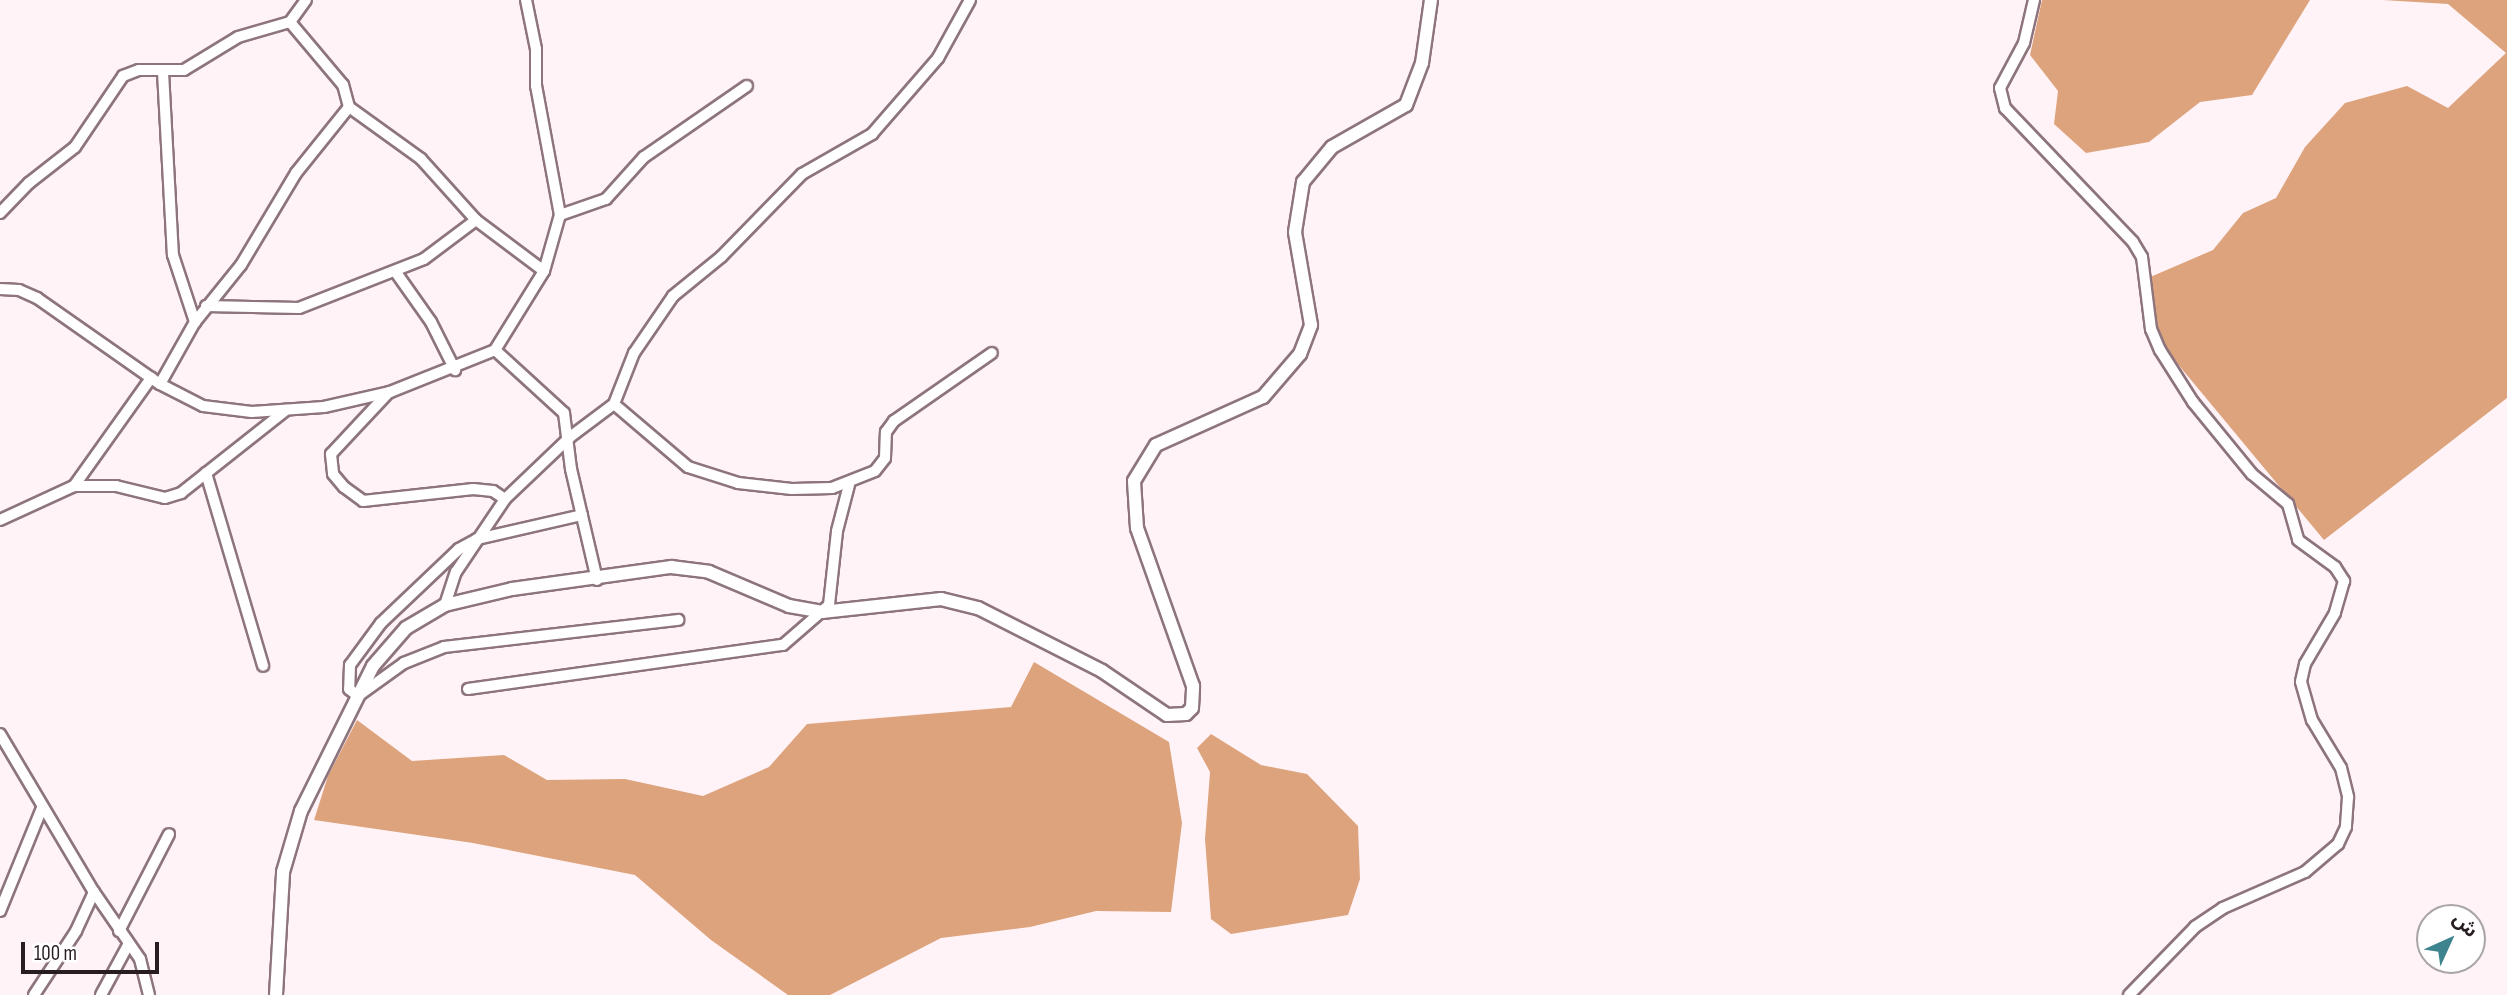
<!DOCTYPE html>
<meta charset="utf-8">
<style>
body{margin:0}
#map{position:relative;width:2507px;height:995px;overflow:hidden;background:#fff3f7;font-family:"Sofia Sans Condensed","Noto Sans Arabic",sans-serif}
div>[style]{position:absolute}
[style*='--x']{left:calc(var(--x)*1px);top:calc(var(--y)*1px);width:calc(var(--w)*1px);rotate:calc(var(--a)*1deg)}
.forest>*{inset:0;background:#dda37d}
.roads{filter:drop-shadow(2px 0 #8d747d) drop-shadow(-2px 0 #8d747d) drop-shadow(0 2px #8d747d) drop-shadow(0 -2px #8d747d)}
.minor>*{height:10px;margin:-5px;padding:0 5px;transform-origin:5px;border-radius:5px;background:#fff}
.major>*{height:12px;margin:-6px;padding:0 6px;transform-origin:6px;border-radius:6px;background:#fff}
span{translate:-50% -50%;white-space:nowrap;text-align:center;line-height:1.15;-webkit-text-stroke:5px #fff;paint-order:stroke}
.north{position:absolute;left:2416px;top:904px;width:70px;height:70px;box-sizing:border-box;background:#fff;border:2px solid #a9a5a6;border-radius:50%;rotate:45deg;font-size:19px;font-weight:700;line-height:28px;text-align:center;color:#281e21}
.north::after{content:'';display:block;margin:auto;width:24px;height:32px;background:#3e848f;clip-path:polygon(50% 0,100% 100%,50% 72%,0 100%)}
.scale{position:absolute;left:21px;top:942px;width:138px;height:32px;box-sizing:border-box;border:4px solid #281e21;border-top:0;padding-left:9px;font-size:21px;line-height:24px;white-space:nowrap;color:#281e21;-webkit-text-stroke:5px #fff;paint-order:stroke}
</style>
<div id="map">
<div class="forest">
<div style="clip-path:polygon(2042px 0,2310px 0,2252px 95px,2200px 102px,2149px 142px,2086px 153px,2054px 124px,2058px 91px,2030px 55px)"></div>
<div style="clip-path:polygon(2383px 0,2507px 0,2507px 398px,2324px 540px,2157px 339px,2148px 278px,2213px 250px,2243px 213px,2276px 198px,2305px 147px,2345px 103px,2407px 86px,2448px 108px,2506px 53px,2448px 4px)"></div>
<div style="clip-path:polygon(1034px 662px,1169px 742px,1182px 823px,1171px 912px,1096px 911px,1030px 927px,941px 938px,830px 995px,788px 995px,711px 940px,635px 875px,473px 843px,314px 820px,328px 776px,357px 720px,412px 761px,504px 755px,547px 780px,625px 779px,703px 796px,769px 767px,807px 724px,1011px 707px)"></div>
<div style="clip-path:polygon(1211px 734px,1261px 765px,1307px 774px,1358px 826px,1360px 879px,1348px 915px,1231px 934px,1211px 919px,1205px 839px,1210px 772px,1197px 748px)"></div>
</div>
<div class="roads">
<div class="minor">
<div style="--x:2034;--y:0;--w:44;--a:103.1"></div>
<div style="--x:2024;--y:43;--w:51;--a:118.1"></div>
<div style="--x:2000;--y:88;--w:21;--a:76"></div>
<div style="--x:2005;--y:108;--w:185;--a:46.3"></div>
<div style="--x:2133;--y:242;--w:17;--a:59"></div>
<div style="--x:2142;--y:257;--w:73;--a:82.9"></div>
<div style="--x:2151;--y:329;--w:23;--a:67"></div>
<div style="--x:2160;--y:350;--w:62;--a:57.6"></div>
<div style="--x:2193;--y:402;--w:93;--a:50.7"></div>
<div style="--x:2252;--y:474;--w:47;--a:39.8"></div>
<div style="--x:2288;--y:504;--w:37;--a:74"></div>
<div style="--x:2298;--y:540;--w:46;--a:36.1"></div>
<div style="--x:2335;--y:567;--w:17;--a:57"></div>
<div style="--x:2344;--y:581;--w:33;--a:106"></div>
<div style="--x:2335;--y:613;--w:59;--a:120.5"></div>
<div style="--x:2305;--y:664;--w:18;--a:103"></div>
<div style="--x:2301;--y:682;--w:40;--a:74"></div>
<div style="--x:2312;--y:720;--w:56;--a:58.9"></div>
<div style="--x:2341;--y:768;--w:30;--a:76"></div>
<div style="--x:2348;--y:797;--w:30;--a:94"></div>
<div style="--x:2346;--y:827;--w:19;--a:115"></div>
<div style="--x:2338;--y:844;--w:43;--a:139.7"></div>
<div style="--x:2305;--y:872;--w:90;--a:156.3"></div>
<div style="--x:2223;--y:908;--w:34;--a:146"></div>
<div style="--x:2195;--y:927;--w:95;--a:134.1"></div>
<div style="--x:163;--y:72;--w:183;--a:86.9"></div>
<div style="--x:173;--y:255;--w:71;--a:71.8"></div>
<div style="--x:349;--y:107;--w:89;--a:35.8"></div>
<div style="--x:421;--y:159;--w:82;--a:48"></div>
<div style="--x:0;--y:213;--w:42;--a:-46"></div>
<div style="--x:29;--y:183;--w:58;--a:-38"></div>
<div style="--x:75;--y:147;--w:86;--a:-55.9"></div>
<div style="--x:123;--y:76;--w:17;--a:-21"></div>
<div style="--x:139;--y:70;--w:45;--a:0"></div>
<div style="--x:184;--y:70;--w:63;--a:-31.4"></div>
<div style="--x:238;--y:37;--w:54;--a:-16.1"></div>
<div style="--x:290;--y:22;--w:27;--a:-54"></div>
<div style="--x:560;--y:215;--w:49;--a:-19.2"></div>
<div style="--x:606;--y:199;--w:57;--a:-47.9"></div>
<div style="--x:644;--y:157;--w:125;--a:-34.6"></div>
<div style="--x:395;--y:271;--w:62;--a:54.8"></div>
<div style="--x:431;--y:322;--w:54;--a:63.4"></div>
<div style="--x:0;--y:289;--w:19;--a:3"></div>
<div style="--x:19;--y:290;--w:20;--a:24"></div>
<div style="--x:37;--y:298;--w:150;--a:35"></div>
<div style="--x:160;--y:384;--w:48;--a:27.1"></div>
<div style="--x:203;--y:406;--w:49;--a:7"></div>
<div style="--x:252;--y:412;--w:72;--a:-4"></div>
<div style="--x:324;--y:407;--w:68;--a:-12.8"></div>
<div style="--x:390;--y:392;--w:113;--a:-21.8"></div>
<div style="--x:495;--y:350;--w:93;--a:-58.2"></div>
<div style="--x:544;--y:271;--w:58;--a:-74.1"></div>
<div style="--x:560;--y:215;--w:131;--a:-100.5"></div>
<div style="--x:536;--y:86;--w:37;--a:-90"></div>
<div style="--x:536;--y:49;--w:50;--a:-101.5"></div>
<div style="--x:206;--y:306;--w:93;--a:1.2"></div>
<div style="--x:299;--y:308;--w:134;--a:-21.4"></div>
<div style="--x:424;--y:259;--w:65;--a:-36.9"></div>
<div style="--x:476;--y:220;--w:85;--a:36.9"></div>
<div style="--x:495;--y:350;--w:93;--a:42.4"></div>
<div style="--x:564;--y:413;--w:56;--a:82.9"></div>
<div style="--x:571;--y:469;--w:114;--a:76.8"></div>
<div style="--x:160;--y:384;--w:71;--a:-60.6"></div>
<div style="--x:195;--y:322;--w:73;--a:-51.1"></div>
<div style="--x:241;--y:265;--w:107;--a:-59.1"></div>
<div style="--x:296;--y:173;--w:85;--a:-51.2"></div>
<div style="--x:349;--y:107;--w:23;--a:-105"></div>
<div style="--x:343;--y:85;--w:82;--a:-130.1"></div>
<div style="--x:389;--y:392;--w:85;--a:133.1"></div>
<div style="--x:331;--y:454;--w:20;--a:84"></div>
<div style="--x:333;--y:474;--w:17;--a:50"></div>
<div style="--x:344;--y:487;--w:24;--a:36"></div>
<div style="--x:363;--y:501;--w:111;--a:-6.2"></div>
<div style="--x:473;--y:489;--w:20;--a:6"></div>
<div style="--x:493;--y:491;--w:14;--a:34"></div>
<div style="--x:614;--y:404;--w:97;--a:40.4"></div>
<div style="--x:688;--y:467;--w:52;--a:17.7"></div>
<div style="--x:738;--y:483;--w:54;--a:6.3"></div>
<div style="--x:792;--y:489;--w:40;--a:-1.4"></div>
<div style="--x:832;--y:488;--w:46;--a:-21.6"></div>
<div style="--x:875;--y:471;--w:16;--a:-52"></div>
<div style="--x:885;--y:458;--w:26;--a:-88"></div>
<div style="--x:886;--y:432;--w:14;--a:-54"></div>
<div style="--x:894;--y:421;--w:119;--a:-34.8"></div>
<div style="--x:206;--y:473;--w:201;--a:73.5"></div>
<div style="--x:74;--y:486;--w:133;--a:-54.5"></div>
<div style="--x:582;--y:515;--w:108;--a:167.1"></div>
<div style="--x:477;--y:539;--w:21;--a:151"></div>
<div style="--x:459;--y:549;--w:108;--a:136.5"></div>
<div style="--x:381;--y:623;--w:52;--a:126.4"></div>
<div style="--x:350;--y:665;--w:24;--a:92"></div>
<div style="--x:349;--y:689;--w:11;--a:38"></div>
<div style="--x:358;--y:696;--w:57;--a:-35.7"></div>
<div style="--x:404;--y:663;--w:43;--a:-21.8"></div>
<div style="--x:444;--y:647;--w:236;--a:-6.6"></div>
<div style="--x:0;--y:520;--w:81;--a:-24.7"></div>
<div style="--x:74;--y:486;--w:42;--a:0"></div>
<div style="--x:116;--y:486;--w:50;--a:13.8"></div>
<div style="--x:165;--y:498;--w:17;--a:-17"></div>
<div style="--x:181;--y:493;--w:134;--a:-38.3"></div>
<div style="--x:445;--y:605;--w:35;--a:-72"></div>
<div style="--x:456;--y:572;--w:88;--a:-56.1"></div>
<div style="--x:505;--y:499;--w:90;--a:-43.6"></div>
<div style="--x:570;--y:437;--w:55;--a:-36.9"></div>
<div style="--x:614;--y:404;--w:55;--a:-68.6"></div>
<div style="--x:634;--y:353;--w:69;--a:-55.6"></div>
<div style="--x:673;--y:296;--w:62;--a:-39.1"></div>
<div style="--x:721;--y:257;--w:116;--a:-45.7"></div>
<div style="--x:802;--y:174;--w:81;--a:-29.7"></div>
<div style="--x:872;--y:134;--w:101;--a:-49"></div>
<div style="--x:938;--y:58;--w:66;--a:-61.1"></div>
<div style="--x:468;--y:689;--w:318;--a:-8"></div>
<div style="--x:783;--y:645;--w:61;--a:-41"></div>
<div style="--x:829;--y:605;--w:74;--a:-83.8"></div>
<div style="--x:837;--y:531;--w:48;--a:-75.4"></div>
<div style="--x:0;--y:734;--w:184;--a:59.3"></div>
<div style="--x:94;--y:892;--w:81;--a:55.5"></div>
<div style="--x:140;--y:959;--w:37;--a:76"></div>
<div style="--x:0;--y:911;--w:111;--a:-67.8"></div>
<div style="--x:119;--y:931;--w:109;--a:-62.7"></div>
<div style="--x:34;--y:995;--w:77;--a:-56.7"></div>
<div style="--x:76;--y:931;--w:43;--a:-65.2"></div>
<div style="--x:101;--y:995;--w:57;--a:-61.6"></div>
</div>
<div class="major">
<div style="--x:276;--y:995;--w:123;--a:-86.7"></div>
<div style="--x:283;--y:872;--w:64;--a:-73.6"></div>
<div style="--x:301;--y:811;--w:162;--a:-63.6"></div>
<div style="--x:373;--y:666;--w:50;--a:-49"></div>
<div style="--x:406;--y:628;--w:45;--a:-30.5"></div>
<div style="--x:445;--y:605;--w:69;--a:-13.4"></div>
<div style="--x:512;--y:589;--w:161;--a:-7.9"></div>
<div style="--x:671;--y:567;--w:38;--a:7"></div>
<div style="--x:709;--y:572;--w:87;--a:23"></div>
<div style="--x:789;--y:606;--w:34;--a:10"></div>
<div style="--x:822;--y:612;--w:120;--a:-6.2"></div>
<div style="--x:941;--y:599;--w:38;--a:14"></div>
<div style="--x:978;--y:608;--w:139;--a:26.9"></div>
<div style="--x:1102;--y:671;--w:78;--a:34.1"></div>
<div style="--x:1167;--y:715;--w:19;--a:-3"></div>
<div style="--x:1186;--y:714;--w:8;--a:-45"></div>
<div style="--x:1192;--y:708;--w:22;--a:-87"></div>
<div style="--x:1193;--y:686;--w:168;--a:-109.5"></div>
<div style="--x:1137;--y:528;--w:47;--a:-93.7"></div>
<div style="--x:1134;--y:481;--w:42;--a:-58.6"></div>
<div style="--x:1156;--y:445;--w:117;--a:-24.2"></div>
<div style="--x:1263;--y:397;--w:57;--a:-49.3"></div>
<div style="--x:1300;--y:354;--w:31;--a:-69"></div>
<div style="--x:1311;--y:325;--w:94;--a:-99.8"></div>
<div style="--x:1295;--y:232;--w:51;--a:-80.9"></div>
<div style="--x:1303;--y:182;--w:45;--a:-50.4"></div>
<div style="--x:1332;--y:147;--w:85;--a:-29.6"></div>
<div style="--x:1406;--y:105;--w:45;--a:-69.1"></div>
<div style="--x:1422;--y:63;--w:64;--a:-81.9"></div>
</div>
</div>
<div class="north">ش</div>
<div class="scale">100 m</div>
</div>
